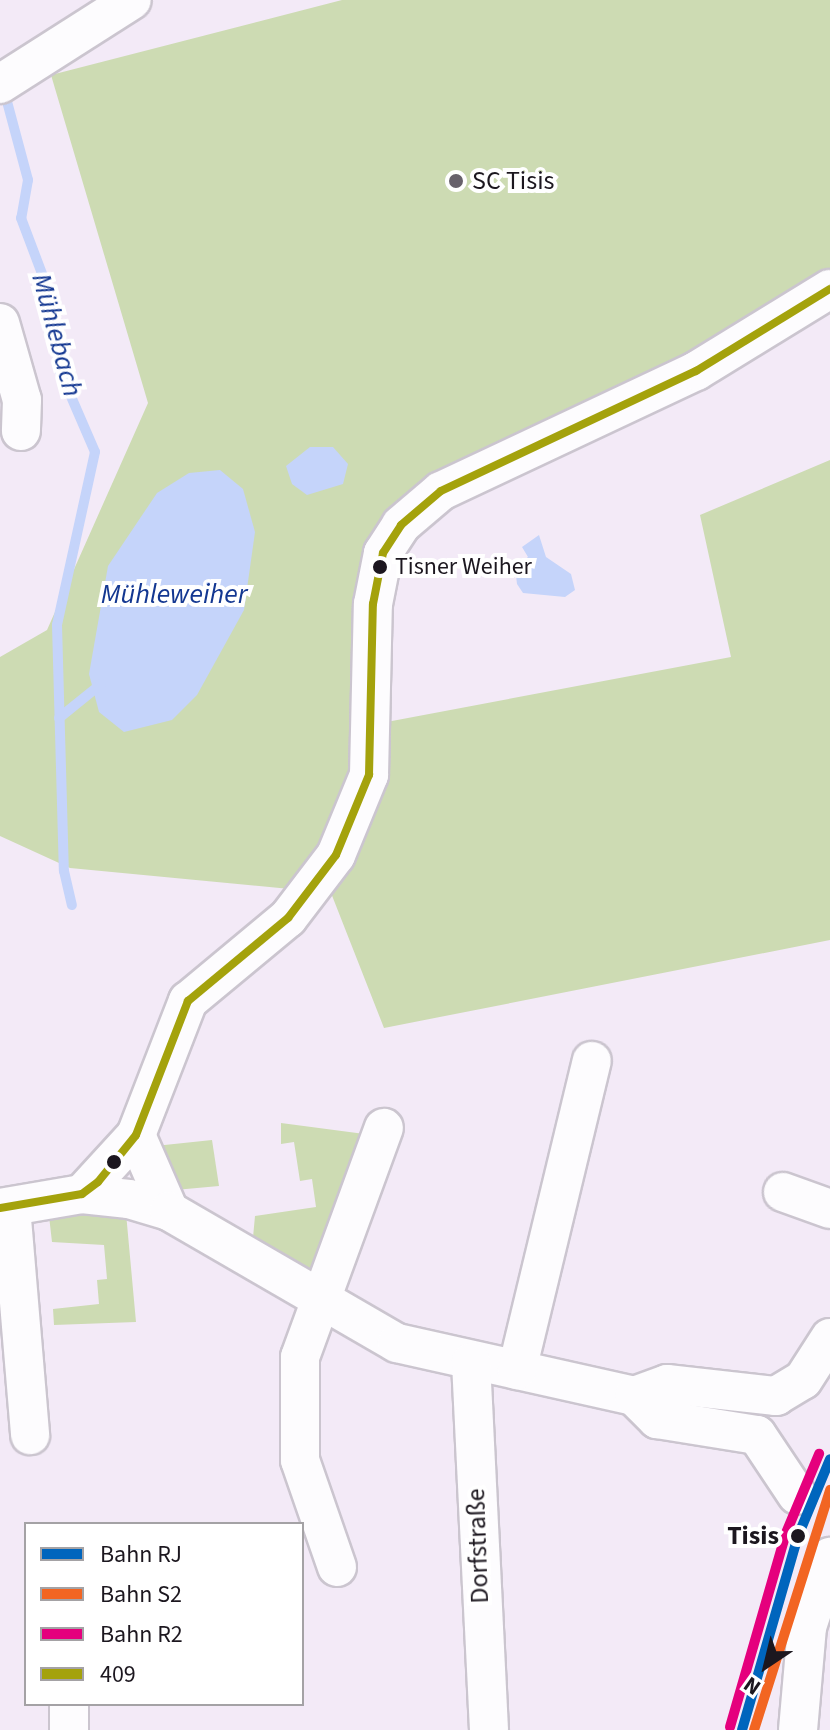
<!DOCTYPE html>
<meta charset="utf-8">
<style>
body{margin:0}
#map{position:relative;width:830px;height:1730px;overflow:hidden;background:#f3eaf7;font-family:"Source Sans 3",sans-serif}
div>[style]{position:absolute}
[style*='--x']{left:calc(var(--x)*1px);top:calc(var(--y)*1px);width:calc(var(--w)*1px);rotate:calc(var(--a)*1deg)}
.green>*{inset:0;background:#cddbb3}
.water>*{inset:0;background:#c5d4fa}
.stream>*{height:10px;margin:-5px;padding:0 5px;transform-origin:5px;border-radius:5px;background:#c5d4fa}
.roads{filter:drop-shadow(2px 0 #cbc5cf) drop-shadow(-2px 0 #cbc5cf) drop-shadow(0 2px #cbc5cf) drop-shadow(0 -2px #cbc5cf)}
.minor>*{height:38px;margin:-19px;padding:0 19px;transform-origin:19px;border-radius:19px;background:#fdfcfe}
.bus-1>*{height:8px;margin:-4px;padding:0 4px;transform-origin:4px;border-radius:4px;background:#a4a20c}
.rail-1>*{height:10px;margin:-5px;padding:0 5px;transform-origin:5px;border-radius:5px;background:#0065bd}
.rail-2>*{height:10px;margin:-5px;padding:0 5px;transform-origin:5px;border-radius:5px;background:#f26522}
.rail-3>*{height:10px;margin:-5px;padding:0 5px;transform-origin:5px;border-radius:5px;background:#e5007d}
.dots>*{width:22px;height:22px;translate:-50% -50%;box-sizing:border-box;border:4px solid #fff;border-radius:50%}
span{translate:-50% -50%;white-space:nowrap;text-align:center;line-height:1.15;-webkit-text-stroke:8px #fff;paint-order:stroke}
.bus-label{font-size:24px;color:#1c171f}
.left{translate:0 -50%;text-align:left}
.poi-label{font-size:26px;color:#1c171f}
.stop-label{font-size:26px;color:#1c171f;font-weight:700}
.right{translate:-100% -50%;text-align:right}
.street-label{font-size:26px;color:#1c171f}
.water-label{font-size:28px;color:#133791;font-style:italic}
.legend{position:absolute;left:24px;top:1522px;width:280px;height:184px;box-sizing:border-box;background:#fff;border:2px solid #a4a2a5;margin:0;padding:10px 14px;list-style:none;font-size:24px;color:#1c171f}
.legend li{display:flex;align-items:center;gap:16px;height:40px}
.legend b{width:40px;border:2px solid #a4a2a5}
.north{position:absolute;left:726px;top:1626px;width:80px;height:80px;-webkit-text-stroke:6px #fff;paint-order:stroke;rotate:215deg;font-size:22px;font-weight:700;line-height:32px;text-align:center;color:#1c171f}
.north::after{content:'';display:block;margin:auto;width:28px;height:36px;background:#1c171f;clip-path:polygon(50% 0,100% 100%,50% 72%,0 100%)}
</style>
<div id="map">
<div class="green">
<div style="clip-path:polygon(342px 0,830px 0,830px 287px,530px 441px,384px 557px,376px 724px,731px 657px,700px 515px,830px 460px,830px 940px,384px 1028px,331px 893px,70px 868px,0 836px,0 657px,47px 630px,148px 403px,51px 75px)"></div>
<div style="clip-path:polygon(281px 1123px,372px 1135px,317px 1278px,252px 1248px,255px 1216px,316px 1207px,312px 1179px,300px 1181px,294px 1142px,281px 1144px)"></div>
<div style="clip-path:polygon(212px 1140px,219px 1186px,175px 1190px,155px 1146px)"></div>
<div style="clip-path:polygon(102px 1208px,126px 1213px,136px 1322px,54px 1325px,53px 1309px,99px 1304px,97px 1280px,107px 1279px,104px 1245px,52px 1242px,49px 1216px)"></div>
</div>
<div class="water">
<div style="clip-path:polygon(310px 447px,333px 447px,348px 464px,343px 484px,307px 495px,292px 484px,286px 466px)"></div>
<div style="clip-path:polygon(220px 470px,243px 489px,255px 532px,244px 610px,197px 695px,172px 720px,124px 732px,99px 712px,89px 674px,108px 566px,157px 493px,189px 473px)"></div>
<div style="clip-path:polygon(539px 535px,546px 557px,571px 574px,575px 590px,565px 597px,523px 593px,517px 584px,515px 567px,528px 557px,522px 547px)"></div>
</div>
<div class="stream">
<div style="--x:5;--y:94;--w:89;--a:75"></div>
<div style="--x:28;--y:180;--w:39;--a:100"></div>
<div style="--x:21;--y:218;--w:71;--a:69.3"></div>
<div style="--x:46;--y:284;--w:88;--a:80.9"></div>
<div style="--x:60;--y:371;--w:88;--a:66.6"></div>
<div style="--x:95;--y:452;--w:177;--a:102.4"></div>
<div style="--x:57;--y:625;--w:246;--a:88.4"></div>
<div style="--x:64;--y:871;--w:35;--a:77"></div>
<div style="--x:59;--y:718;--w:54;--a:-39"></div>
</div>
<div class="roads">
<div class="minor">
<div style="--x:0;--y:84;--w:156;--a:-32.5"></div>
<div style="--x:0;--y:323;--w:80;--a:74.1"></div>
<div style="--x:22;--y:400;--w:31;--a:92"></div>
<div style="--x:136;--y:1135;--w:83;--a:66.5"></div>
<div style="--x:783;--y:1192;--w:50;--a:19.9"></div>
<div style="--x:82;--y:1194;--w:80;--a:-47.5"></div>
<div style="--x:136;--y:1135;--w:144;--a:-68.8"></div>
<div style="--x:188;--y:1001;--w:130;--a:-39.7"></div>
<div style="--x:288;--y:918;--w:79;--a:-52.7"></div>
<div style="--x:336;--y:855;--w:87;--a:-67.6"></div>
<div style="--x:369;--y:775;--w:171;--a:-88.7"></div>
<div style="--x:373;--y:604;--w:52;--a:-78.9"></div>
<div style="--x:383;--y:553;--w:33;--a:-57"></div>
<div style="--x:401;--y:525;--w:52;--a:-40.4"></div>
<div style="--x:441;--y:491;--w:282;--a:-25.2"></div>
<div style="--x:696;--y:371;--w:157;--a:-31.5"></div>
<div style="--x:11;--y:1207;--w:229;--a:85.2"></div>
<div style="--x:0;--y:1208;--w:83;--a:-9.7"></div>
<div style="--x:82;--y:1194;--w:47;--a:6.1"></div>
<div style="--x:129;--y:1199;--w:42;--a:16.7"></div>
<div style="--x:169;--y:1211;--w:263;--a:30.1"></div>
<div style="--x:397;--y:1343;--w:243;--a:12.6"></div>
<div style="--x:471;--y:1362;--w:368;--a:87.2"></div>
<div style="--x:517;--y:1370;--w:318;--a:-76.4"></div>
<div style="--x:634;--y:1396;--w:35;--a:-20"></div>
<div style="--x:667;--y:1384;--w:110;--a:6.3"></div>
<div style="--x:776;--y:1396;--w:31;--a:-31"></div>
<div style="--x:803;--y:1380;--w:50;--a:-57.3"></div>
<div style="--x:634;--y:1396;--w:33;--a:45"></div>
<div style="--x:657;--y:1419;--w:101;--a:9.1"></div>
<div style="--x:757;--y:1435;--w:72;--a:56.3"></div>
<div style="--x:337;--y:1567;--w:113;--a:-109.1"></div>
<div style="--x:300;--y:1460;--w:103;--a:-90"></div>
<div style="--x:300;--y:1357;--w:244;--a:-69.9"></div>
<div style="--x:69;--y:1704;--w:26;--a:90"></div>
<div style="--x:798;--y:1730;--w:103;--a:-85"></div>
<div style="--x:807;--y:1627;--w:74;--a:-71.8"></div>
</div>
</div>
<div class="bus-1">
<div style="--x:0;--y:1208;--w:83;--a:-9.7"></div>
<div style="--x:82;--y:1194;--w:20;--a:-37"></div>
<div style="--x:98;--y:1182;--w:60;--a:-51"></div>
<div style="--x:136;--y:1135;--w:144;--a:-68.8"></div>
<div style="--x:188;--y:1001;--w:130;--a:-39.7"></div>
<div style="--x:288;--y:918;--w:79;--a:-52.7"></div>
<div style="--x:336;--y:855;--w:87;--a:-67.6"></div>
<div style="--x:369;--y:775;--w:171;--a:-88.7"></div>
<div style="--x:373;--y:604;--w:52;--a:-78.9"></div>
<div style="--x:383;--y:553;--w:33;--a:-57"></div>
<div style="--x:401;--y:525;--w:52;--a:-40.4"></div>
<div style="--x:441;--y:491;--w:282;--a:-25.2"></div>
<div style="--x:696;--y:371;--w:157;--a:-31.5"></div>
</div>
<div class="rail-1">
<div style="--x:742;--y:1730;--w:202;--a:-73.9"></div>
<div style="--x:798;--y:1536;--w:83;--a:-67.4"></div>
</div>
<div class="rail-2">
<div style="--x:754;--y:1730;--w:252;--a:-72.4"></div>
</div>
<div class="rail-3">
<div style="--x:730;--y:1727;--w:202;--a:-73.9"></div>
<div style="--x:786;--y:1533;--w:86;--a:-67.3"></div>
</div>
<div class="dots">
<div style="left:456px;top:181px;background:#67616b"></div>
<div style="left:380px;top:567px;background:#1c171f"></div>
<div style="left:114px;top:1162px;background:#1c171f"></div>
<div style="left:798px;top:1536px;background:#1c171f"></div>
</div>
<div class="bus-label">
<span class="left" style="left:395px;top:567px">Tisner Weiher</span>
</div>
<div class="poi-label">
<span class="left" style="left:472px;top:181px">SC Tisis</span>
</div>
<div class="stop-label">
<span class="right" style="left:779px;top:1536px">Tisis</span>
</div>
<div class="street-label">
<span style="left:478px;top:1546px;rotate:-92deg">Dorfstraße</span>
</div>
<div class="water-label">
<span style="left:57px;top:335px;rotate:75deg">Mühlebach</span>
<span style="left:174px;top:594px">Mühleweiher</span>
</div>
<ul class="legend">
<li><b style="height:10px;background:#0065bd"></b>Bahn RJ</li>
<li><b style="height:10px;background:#f26522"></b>Bahn S2</li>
<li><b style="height:10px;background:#e5007d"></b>Bahn R2</li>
<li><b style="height:10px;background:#a4a20c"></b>409</li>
</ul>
<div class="north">N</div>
</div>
